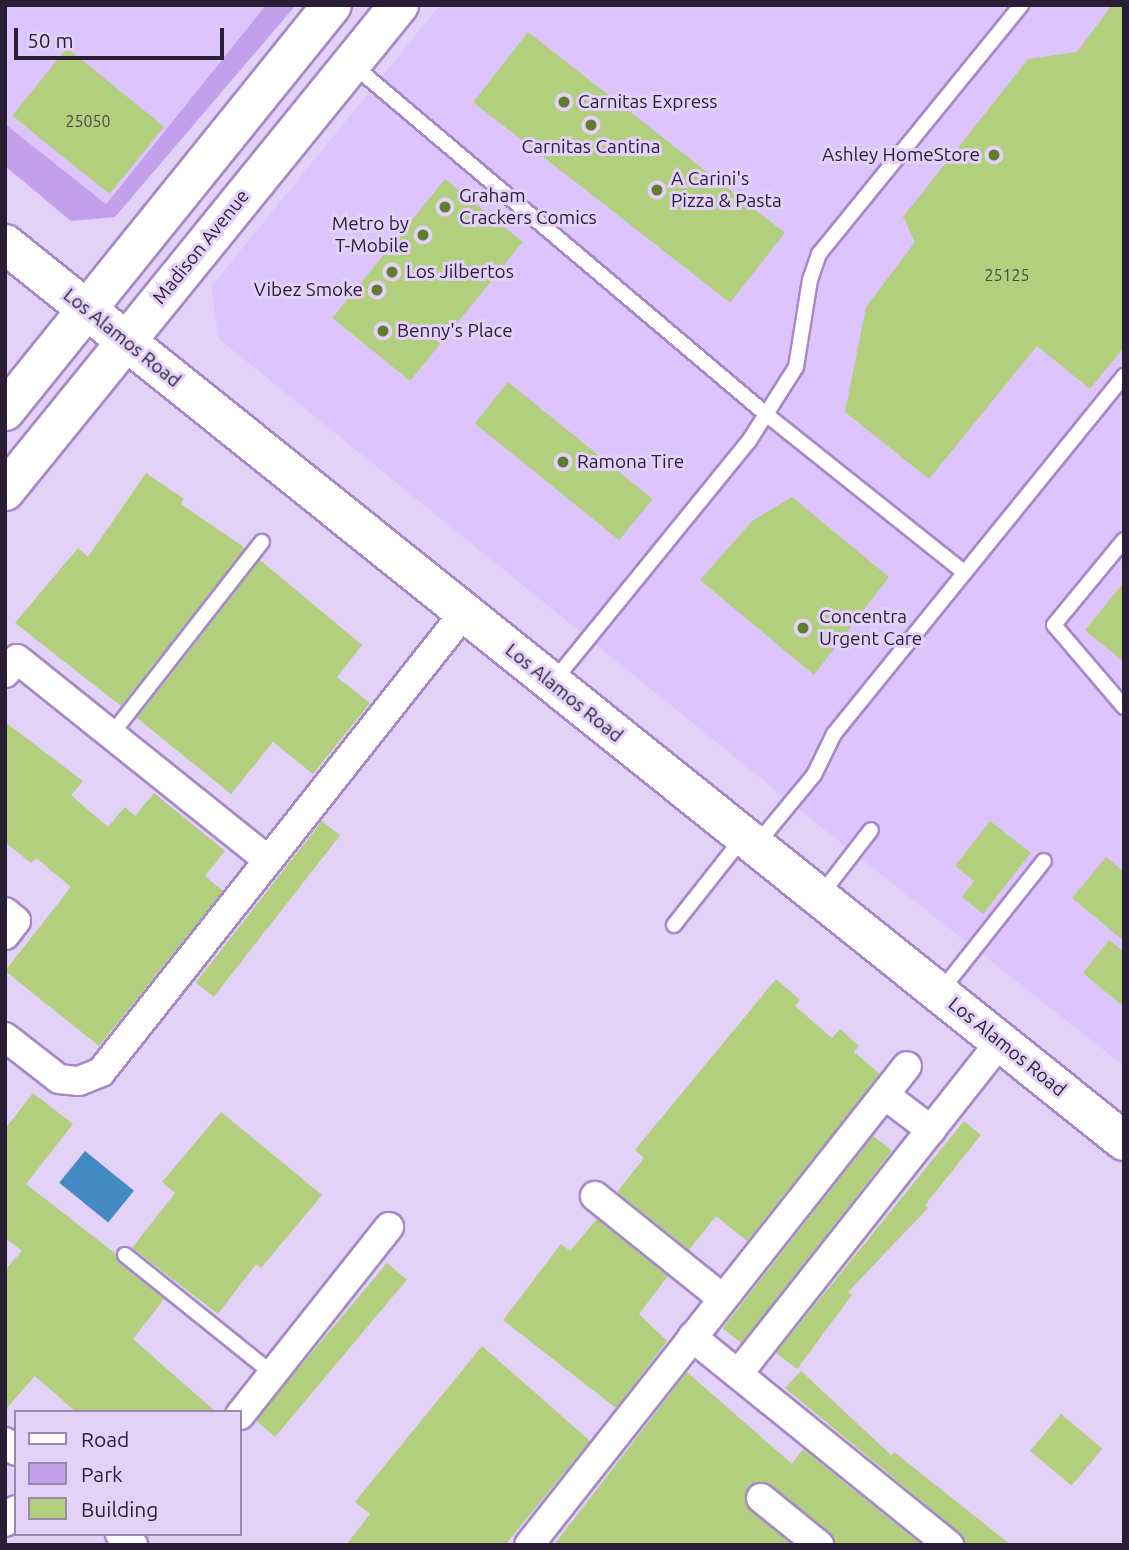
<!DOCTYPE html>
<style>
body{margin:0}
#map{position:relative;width:1129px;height:1550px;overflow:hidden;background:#e3d1f8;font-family:Ubuntu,sans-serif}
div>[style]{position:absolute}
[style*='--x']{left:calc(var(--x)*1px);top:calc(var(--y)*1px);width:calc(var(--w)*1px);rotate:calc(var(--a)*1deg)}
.built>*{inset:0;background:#dec4fd}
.green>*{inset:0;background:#c3a0eb}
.water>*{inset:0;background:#448ac3;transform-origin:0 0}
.building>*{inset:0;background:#b1cf7d;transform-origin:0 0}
.roads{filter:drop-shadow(2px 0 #a689c6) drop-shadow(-2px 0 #a689c6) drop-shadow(0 2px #a689c6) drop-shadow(0 -2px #a689c6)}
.service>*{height:14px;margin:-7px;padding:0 7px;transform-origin:7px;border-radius:7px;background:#fff}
.minor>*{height:28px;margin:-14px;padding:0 14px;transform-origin:14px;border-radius:14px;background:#fff}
.secondary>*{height:38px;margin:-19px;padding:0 19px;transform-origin:19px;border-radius:19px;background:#fff}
.dots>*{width:19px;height:19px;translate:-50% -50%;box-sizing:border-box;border:4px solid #e3d1f8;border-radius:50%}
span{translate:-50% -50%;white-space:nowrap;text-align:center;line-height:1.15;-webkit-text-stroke:6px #e3d1f8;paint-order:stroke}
.number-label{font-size:16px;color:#4b4a48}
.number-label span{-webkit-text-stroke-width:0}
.poi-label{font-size:19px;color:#291e36}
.left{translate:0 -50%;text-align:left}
.right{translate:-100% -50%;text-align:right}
.street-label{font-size:19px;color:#291e36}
.frame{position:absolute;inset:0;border:7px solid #291e36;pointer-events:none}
.legend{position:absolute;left:14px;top:1410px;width:228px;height:126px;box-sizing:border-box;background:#e3d1f8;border:2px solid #9989aa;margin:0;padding:9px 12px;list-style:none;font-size:21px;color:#291e36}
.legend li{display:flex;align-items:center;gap:14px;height:35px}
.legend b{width:35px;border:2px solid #9989aa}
.scale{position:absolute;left:14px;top:28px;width:210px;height:32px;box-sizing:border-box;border:4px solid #291e36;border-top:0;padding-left:9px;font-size:21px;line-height:24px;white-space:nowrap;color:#291e36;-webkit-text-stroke:5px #e3d1f8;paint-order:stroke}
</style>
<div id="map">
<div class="built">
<div style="clip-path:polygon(5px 5px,266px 5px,105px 204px,5px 124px)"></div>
<div style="clip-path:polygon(440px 5px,1124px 5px,1124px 1066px,826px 831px,219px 339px,211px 287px)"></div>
</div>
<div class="green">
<div style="clip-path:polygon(266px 5px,296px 5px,115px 217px,71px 221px,5px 166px,5px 124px,106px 204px)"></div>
</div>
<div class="water">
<div style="left:85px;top:1151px;width:63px;height:41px;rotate:39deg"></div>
</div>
<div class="building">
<div style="clip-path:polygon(1112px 5px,1124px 5px,1124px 347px,1090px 389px,1037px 346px,929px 479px,845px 412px,866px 307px,915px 242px,903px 217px,1028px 59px,1077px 52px)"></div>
<div style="left:528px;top:32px;width:326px;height:89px;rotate:38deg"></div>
<div style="left:67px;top:48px;width:125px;height:87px;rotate:39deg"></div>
<div style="left:445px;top:179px;width:100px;height:179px;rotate:39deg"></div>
<div style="left:508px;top:382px;width:186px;height:53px;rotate:39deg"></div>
<div style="clip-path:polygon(146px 473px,184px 499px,181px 504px,245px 548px,121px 706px,15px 623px,78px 548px,88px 557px)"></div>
<div style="clip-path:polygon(792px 497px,889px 577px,814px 675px,700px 580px,752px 521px)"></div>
<div style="clip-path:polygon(260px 560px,362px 645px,337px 677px,370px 703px,313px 774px,273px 742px,231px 794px,137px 718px)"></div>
<div style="clip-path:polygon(1124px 582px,1124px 662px,1085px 630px)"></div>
<div style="clip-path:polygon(5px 722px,83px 781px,71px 795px,108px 827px,125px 807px,135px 816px,154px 793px,225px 851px,205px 876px,223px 891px,99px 1046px,5px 971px,71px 887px,36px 858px,31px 863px,5px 842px)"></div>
<div style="left:322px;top:821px;width:23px;height:205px;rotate:38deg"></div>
<div style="clip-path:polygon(990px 821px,1031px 853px,983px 914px,962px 897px,974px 881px,955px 866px)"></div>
<div style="clip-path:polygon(1106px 857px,1124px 872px,1124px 941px,1072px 898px)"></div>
<div style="clip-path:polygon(1109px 940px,1124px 952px,1124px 1007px,1083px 973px)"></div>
<div style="clip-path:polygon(776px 979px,800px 1000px,795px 1006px,832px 1038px,840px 1029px,859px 1046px,854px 1052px,880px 1074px,747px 1241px,716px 1216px,689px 1250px,617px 1192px,644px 1158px,635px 1150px)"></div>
<div style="clip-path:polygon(33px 1093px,73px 1124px,26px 1184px,116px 1254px,119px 1263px,164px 1299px,133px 1339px,216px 1412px,76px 1412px,35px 1376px,5px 1410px,5px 1270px,22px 1251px,5px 1238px,5px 1129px)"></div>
<div style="clip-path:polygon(221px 1112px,322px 1195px,261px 1268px,256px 1264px,218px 1314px,132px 1248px,175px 1193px,162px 1182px)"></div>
<div style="clip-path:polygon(964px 1121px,981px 1135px,925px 1205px,928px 1208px,848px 1292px,852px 1295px,797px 1369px,776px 1353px)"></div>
<div style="left:873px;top:1136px;width:24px;height:244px;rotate:38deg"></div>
<div style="clip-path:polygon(597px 1219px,668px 1276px,639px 1314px,667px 1341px,616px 1408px,503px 1320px,561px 1244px,570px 1251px)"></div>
<div style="left:387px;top:1263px;width:26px;height:205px;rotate:40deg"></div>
<div style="clip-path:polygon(482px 1346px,590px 1441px,505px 1545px,346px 1545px,370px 1514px,355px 1502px)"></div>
<div style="clip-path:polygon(801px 1371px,892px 1456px,894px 1452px,1011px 1545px,965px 1545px,959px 1532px,785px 1388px)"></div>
<div style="clip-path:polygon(687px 1372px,792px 1464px,803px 1449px,922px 1545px,835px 1545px,829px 1532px,763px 1482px,748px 1488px,746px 1505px,792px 1545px,554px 1545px)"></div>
<div style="left:1061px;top:1414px;width:54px;height:48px;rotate:40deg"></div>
</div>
<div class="roads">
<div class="service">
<div style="--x:353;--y:65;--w:542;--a:40.21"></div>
<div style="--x:767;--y:415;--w:252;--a:38.6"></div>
<div style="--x:1124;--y:540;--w:110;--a:129.5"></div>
<div style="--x:1054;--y:625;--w:108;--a:49.5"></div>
<div style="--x:553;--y:682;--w:311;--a:-50.9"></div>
<div style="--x:749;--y:441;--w:88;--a:-57.6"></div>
<div style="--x:796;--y:367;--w:88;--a:-80.9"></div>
<div style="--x:810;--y:280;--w:28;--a:-71"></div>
<div style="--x:819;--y:254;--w:321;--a:-50.9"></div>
<div style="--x:111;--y:735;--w:245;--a:-52"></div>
<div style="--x:756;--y:845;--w:91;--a:-50.4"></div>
<div style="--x:814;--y:775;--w:46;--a:-64"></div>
<div style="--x:834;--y:734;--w:461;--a:-51"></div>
<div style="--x:820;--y:896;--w:83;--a:-52.3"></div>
<div style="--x:674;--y:925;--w:110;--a:-51.7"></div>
<div style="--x:940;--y:992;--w:167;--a:-51.6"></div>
<div style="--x:125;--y:1255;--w:190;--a:38.8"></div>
</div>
<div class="minor">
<div style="--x:5;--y:673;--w:18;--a:-49"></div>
<div style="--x:17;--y:659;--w:318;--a:38.7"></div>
<div style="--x:5;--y:912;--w:14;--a:39"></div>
<div style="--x:16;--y:921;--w:18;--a:128"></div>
<div style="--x:5;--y:1037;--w:68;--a:37.9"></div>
<div style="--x:59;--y:1079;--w:20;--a:6"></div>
<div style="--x:79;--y:1081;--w:24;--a:-22"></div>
<div style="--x:101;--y:1072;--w:585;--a:-51.66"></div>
<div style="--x:885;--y:1095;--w:58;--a:37.3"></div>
<div style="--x:595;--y:1196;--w:164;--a:38.8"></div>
<div style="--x:692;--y:1337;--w:331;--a:39"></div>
<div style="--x:738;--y:1374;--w:423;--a:-51.7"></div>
<div style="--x:240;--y:1415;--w:240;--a:-51.6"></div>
<div style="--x:5;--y:1442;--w:14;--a:39"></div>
<div style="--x:761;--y:1498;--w:75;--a:39"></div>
<div style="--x:5;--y:1522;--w:16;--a:-47"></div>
<div style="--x:120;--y:1534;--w:17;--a:40"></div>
<div style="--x:529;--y:1545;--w:610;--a:-51.72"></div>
</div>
<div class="secondary">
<div style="--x:5;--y:244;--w:1434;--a:38.72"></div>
<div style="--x:5;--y:411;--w:521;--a:-51.15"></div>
<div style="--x:5;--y:491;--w:626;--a:-50.97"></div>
</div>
</div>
<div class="dots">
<div style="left:564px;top:102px;background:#627c2f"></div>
<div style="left:591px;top:125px;background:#627c2f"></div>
<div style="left:994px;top:155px;background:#627c2f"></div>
<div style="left:657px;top:190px;background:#627c2f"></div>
<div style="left:445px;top:207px;background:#627c2f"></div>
<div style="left:423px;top:235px;background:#627c2f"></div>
<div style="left:392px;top:272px;background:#627c2f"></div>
<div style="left:377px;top:290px;background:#627c2f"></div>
<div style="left:383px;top:331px;background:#627c2f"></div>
<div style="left:563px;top:462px;background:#627c2f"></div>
<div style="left:803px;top:628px;background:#627c2f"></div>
</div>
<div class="number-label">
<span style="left:88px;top:121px">25050</span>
<span style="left:1007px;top:275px">25125</span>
</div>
<div class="poi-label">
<span class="left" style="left:578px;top:102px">Carnitas Express</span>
<span style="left:591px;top:147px">Carnitas Cantina</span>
<span class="right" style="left:980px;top:155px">Ashley HomeStore</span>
<span class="left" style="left:671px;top:190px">A Carini's<br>Pizza &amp; Pasta</span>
<span class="left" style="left:459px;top:207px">Graham<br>Crackers Comics</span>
<span class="right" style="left:409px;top:235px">Metro by<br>T-Mobile</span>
<span class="left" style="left:406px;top:272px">Los Jilbertos</span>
<span class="right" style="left:363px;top:290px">Vibez Smoke</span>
<span class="left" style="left:397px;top:331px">Benny's Place</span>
<span class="left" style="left:577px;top:462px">Ramona Tire</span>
<span class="left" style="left:819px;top:628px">Concentra<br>Urgent Care</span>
</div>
<div class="street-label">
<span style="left:201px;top:247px;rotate:-51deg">Madison Avenue</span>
<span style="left:122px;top:338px;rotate:39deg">Los Alamos Road</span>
<span style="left:564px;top:693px;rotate:39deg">Los Alamos Road</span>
<span style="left:1007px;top:1047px;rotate:39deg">Los Alamos Road</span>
</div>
<div class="frame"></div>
<ul class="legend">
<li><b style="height:9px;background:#fff"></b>Road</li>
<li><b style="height:19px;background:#c3a0eb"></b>Park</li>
<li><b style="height:19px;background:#b1cf7d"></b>Building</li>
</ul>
<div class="scale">50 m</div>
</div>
